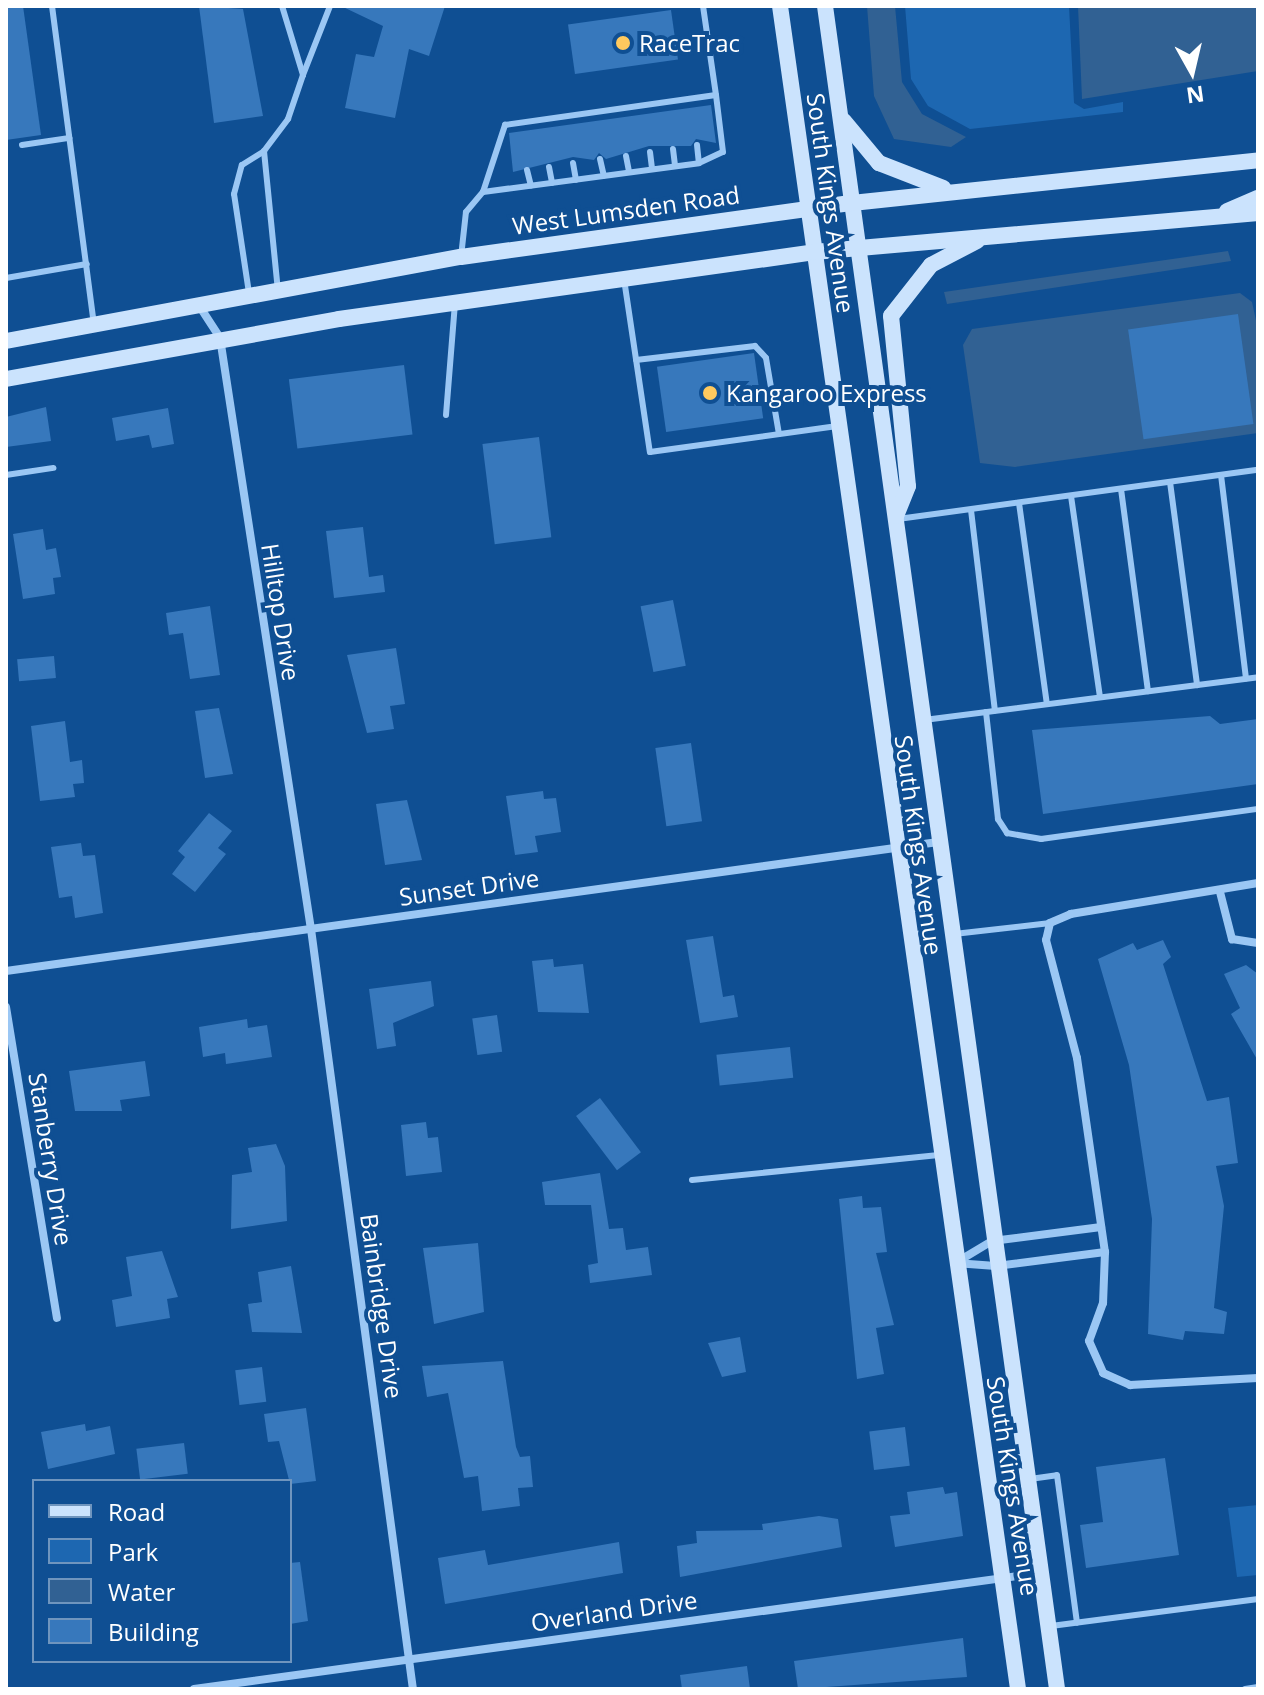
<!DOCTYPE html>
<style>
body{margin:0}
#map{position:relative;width:1264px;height:1695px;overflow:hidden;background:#0f4f93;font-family:"Open Sans",sans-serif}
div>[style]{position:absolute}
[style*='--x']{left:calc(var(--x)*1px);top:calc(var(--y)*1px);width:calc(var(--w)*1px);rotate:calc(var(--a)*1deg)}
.green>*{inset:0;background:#1d67b1}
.water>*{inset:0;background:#316193}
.building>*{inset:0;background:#3778bc;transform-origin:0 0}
.service>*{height:6px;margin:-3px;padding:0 3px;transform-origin:3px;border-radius:3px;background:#9bc7f4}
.minor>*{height:8px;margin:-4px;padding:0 4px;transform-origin:4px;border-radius:4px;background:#9bc7f4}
.secondary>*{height:16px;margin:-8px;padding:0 8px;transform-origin:8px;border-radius:8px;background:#cbe3fd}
.dots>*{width:22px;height:22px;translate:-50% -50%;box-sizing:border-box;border:4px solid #0f4f93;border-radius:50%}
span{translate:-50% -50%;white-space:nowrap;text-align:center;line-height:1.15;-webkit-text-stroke:8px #0f4f93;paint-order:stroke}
.poi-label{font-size:24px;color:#fff}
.left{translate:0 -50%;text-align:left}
.street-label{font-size:24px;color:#fff}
.frame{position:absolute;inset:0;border:8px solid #fff;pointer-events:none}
.legend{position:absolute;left:32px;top:1479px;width:260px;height:184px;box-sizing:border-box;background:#0f4f93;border:2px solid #6f95be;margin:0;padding:10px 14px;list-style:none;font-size:24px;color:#fff}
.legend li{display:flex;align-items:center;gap:16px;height:40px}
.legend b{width:40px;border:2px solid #6f95be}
.north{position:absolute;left:1152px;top:32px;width:80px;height:80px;-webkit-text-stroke:6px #0f4f93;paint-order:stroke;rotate:172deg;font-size:22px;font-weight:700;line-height:32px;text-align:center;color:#fff}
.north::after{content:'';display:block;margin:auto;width:28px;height:36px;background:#fff;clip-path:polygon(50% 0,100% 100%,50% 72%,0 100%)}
</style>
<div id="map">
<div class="green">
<div style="clip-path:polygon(905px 6px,1069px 6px,1074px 103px,1084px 109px,1123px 102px,1123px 112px,970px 129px,928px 106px,911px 79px)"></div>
<div style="clip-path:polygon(1258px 1505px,1258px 1575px,1237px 1577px,1228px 1508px)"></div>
</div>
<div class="water">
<div style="clip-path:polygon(867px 6px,895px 6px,902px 82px,922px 114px,966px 137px,951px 147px,894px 139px,874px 96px)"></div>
<div style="clip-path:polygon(1078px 6px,1258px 6px,1258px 71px,1082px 99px)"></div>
<div style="clip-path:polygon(1228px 251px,1231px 261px,947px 304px,944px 292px)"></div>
<div style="clip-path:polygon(1240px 293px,1252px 302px,1258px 330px,1258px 433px,1015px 467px,980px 463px,963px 345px,972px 329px)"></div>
</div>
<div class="building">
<div style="clip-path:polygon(6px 6px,23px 6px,41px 135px,6px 140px)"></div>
<div style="clip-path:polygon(199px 6px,243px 9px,263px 116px,214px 123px)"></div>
<div style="clip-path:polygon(341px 6px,445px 6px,429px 56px,409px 49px,395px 118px,345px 108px,356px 54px,374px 57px,383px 26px)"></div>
<div style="left:671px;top:10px;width:50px;height:104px;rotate:82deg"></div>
<div style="clip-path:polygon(711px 105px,716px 143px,696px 139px,691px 146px,649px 146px,606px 159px,599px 153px,594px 160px,573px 157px,513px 172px,509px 133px)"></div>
<div style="left:1238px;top:314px;width:111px;height:111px;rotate:82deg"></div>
<div style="left:754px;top:353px;width:66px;height:98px;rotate:82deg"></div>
<div style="left:404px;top:365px;width:70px;height:116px;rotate:83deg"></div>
<div style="clip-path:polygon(46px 407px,51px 441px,6px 447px,6px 417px)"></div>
<div style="clip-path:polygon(168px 408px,174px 444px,152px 448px,149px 435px,116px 441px,112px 418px)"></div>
<div style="left:539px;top:437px;width:101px;height:57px;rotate:83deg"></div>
<div style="clip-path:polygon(363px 527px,369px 577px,383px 575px,385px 592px,334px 598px,326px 531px)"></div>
<div style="clip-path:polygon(43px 529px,46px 550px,56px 548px,61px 577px,53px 578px,55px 594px,23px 599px,13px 534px)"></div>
<div style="left:673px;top:600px;width:67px;height:33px;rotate:79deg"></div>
<div style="clip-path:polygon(210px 606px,220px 675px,190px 679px,183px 633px,169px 635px,166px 613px)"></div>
<div style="clip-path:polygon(396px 648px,405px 704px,390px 706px,394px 729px,367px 733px,347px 655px)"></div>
<div style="left:54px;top:656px;width:22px;height:37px;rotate:85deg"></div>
<div style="clip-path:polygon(219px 708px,233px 774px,205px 778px,195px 711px)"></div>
<div style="clip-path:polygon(1210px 716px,1220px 724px,1258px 719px,1258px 784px,1043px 814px,1032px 730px)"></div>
<div style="clip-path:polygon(65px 721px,70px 762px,82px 760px,84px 783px,73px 784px,75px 797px,40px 801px,31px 726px)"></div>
<div style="left:691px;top:743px;width:79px;height:36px;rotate:82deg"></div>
<div style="clip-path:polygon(543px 791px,544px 799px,556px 798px,561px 832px,535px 836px,538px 852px,515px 855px,506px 796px)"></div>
<div style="clip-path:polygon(407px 800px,422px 860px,385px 865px,376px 804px)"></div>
<div style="clip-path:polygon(209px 813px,232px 831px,218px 848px,226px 854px,195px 892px,172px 874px,185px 857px,178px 851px)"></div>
<div style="clip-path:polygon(81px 843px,83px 856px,95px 855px,103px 913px,75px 918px,72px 896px,59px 898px,51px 847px)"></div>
<div style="clip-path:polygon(713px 936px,723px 997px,734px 995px,738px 1017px,700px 1023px,686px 940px)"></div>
<div style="clip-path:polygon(1163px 940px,1171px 957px,1163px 964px,1207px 1101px,1229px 1097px,1238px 1163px,1216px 1166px,1224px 1206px,1214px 1308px,1227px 1312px,1224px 1334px,1185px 1331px,1183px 1340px,1148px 1334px,1152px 1219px,1129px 1065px,1098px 959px,1133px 943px,1137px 950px)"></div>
<div style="clip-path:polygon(553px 959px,554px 967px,583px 964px,589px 1013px,538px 1012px,532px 961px)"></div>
<div style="clip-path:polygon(1246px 965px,1258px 974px,1258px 1061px,1231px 1014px,1240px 1008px,1224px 974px)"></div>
<div style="clip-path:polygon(431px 981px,434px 1006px,393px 1023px,396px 1046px,377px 1049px,369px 989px)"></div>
<div style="left:497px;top:1015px;width:37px;height:25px;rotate:82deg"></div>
<div style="clip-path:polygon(247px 1019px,248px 1028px,267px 1025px,272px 1057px,226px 1064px,225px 1053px,203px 1057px,199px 1027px)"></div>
<div style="left:790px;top:1047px;width:31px;height:74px;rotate:84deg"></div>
<div style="clip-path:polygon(145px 1061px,150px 1096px,120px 1100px,122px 1111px,75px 1111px,69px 1071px)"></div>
<div style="left:600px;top:1098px;width:68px;height:30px;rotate:53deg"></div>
<div style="clip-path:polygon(426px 1122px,428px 1138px,438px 1137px,442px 1172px,406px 1176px,401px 1125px)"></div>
<div style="clip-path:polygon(276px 1144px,285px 1166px,287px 1221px,231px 1229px,232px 1175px,252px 1172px,248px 1148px)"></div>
<div style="clip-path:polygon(600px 1173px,609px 1229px,623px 1228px,626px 1250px,648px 1247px,652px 1275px,590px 1283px,588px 1265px,598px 1263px,591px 1205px,545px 1205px,542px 1182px)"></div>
<div style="clip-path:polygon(862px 1196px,863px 1208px,881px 1207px,887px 1252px,876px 1253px,894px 1325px,876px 1328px,884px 1374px,857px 1379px,839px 1199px)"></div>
<div style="clip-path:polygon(478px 1243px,484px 1312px,434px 1324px,423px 1248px)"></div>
<div style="clip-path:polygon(162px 1251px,178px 1297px,167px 1299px,170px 1318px,116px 1327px,112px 1300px,132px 1296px,126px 1257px)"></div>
<div style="clip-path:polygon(291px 1266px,302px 1333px,252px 1332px,248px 1304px,262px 1302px,258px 1272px)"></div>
<div style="clip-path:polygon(740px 1337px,746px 1372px,722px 1377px,708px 1343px)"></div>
<div style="clip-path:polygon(503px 1361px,516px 1447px,520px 1457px,530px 1456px,533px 1487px,518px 1488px,520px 1506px,482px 1511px,478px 1476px,464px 1478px,448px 1393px,427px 1397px,422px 1366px)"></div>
<div style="left:262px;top:1367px;width:35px;height:27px;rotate:83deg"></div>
<div style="clip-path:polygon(306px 1408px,316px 1481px,290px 1484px,279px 1441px,268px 1442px,264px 1414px)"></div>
<div style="clip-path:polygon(85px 1424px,86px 1431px,110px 1426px,115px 1454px,48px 1469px,41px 1432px)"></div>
<div style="left:905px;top:1427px;width:39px;height:36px;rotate:83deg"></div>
<div style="left:184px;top:1443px;width:31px;height:48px;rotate:83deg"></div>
<div style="clip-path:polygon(1165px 1458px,1179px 1555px,1086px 1568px,1080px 1525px,1103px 1522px,1096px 1467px)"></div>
<div style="clip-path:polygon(943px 1487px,945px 1494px,957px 1492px,963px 1536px,895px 1547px,890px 1516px,910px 1514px,907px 1492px)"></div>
<div style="clip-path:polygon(819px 1516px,838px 1519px,842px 1547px,680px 1577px,677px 1546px,697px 1543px,696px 1531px,763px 1530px,762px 1524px)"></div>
<div style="clip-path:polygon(619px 1542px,623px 1573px,445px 1604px,438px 1558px,485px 1550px,488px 1565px)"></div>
<div style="clip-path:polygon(300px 1562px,308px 1621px,290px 1624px,290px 1563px)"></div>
<div style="clip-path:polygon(963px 1638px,967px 1677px,798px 1689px,794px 1661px)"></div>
<div style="clip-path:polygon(747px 1666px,750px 1689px,682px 1689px,680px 1675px)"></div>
</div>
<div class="service">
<div style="--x:52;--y:6;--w:320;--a:82.5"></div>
<div style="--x:303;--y:75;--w:74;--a:-68.6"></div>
<div style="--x:22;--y:145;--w:48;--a:-8.5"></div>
<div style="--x:697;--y:145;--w:18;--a:84"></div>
<div style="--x:673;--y:149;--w:17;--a:83"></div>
<div style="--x:264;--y:151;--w:141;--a:84.3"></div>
<div style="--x:650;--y:152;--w:17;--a:83"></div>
<div style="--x:626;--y:156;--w:16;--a:79"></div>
<div style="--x:600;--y:159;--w:17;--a:77"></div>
<div style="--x:573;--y:163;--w:17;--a:80"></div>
<div style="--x:549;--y:167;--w:16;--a:79"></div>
<div style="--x:527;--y:170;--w:16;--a:76"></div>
<div style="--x:483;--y:192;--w:218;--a:-7.6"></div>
<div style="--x:699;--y:163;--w:26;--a:-25"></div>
<div style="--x:723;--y:152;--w:57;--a:-97"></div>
<div style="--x:461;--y:257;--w:45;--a:-83.7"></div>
<div style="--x:466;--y:212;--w:26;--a:-50"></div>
<div style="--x:483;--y:192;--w:71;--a:-71.8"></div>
<div style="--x:505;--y:125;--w:213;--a:-8.1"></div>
<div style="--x:716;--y:95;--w:90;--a:-98.3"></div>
<div style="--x:6;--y:278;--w:82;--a:-9.8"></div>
<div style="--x:624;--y:279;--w:175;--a:81.5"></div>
<div style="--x:650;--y:452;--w:189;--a:-7.9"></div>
<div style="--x:249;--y:293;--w:100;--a:-98.6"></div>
<div style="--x:234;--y:194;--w:30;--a:-75"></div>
<div style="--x:242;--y:165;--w:26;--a:-32"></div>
<div style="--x:264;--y:151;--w:40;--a:-53"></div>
<div style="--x:288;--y:119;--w:46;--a:-71.2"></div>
<div style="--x:303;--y:75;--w:72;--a:-106.9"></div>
<div style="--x:636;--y:360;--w:120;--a:-6.7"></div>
<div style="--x:755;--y:346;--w:16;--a:47"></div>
<div style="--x:766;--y:358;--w:77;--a:80.3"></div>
<div style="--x:446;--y:415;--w:112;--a:-85.4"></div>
<div style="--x:6;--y:475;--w:48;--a:-8.5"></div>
<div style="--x:1221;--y:475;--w:205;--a:83"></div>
<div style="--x:1170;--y:482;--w:205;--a:82.4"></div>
<div style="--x:1121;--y:489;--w:204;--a:82.4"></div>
<div style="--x:1071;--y:496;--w:203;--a:81.8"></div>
<div style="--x:1019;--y:503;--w:203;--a:82.1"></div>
<div style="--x:971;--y:510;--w:202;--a:83.2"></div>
<div style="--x:898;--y:519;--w:363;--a:-7.8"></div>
<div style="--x:986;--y:712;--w:108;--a:83.6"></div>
<div style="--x:998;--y:819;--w:17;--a:57"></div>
<div style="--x:1007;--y:833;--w:35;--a:10"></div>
<div style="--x:1041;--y:839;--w:219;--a:-7.9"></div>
<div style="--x:924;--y:720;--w:337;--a:-7.3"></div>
<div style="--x:954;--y:934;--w:97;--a:-6.5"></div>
<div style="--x:692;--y:1180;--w:248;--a:-5.8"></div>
<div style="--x:1030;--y:1479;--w:27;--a:-8"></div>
<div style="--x:1057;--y:1475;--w:149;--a:82.3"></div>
<div style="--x:1051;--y:1626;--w:209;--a:-7.4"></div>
<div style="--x:1245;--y:1689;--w:13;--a:-9"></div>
</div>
<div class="minor">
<div style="--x:200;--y:307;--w:37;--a:57"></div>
<div style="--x:220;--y:338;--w:598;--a:81.25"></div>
<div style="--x:311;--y:929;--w:767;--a:82.36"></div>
<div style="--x:1258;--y:883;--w:190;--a:170.6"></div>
<div style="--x:1071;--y:914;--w:23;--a:157"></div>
<div style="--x:1050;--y:923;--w:17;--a:103"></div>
<div style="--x:1046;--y:940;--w:122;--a:75.3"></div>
<div style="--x:1077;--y:1058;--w:196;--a:81.8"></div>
<div style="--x:1105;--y:1252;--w:51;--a:92.2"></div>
<div style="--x:1103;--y:1303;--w:40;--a:110.2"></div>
<div style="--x:1089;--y:1341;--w:35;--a:66"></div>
<div style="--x:1103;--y:1373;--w:30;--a:24"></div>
<div style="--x:1130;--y:1385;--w:128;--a:-3.1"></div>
<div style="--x:1220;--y:892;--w:49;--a:75.7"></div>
<div style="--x:1232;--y:939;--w:26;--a:9"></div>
<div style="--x:6;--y:971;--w:941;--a:-7.88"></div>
<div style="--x:6;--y:1007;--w:315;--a:80.7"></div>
<div style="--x:957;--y:1262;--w:41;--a:-31"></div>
<div style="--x:992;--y:1241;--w:110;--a:-7.3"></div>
<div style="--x:955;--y:1263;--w:41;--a:4.2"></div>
<div style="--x:996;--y:1266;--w:110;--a:-7.3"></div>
<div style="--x:194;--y:1689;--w:854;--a:-7.81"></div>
</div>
<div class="secondary">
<div style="--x:780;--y:6;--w:1700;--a:81.95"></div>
<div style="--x:825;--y:6;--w:1699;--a:82.15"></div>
<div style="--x:844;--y:121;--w:55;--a:50.2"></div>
<div style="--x:879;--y:163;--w:69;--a:21.3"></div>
<div style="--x:1227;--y:211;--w:34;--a:-23"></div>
<div style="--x:6;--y:341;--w:463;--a:-10.5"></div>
<div style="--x:461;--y:257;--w:395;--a:-7.9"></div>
<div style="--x:852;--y:203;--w:408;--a:-6"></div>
<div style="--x:6;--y:379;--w:338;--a:-10.2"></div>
<div style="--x:339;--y:319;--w:480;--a:-8"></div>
<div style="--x:814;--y:252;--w:446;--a:-5"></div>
<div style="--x:896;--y:516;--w:32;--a:-68"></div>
<div style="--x:908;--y:486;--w:171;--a:-95.7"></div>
<div style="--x:891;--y:316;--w:65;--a:-51.9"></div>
<div style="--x:931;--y:265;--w:52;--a:-27.6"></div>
</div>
<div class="dots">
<div style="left:623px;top:43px;background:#ffc95e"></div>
<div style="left:710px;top:393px;background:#ffc95e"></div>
</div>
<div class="poi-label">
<span class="left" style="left:639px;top:43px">RaceTrac</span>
<span class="left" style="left:726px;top:393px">Kangaroo Express</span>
</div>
<div class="street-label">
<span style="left:831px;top:203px;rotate:82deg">South Kings Avenue</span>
<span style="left:626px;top:210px;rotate:-8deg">West Lumsden Road</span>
<span style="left:281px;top:612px;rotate:81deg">Hilltop Drive</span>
<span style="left:919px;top:845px;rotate:82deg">South Kings Avenue</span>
<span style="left:469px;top:887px;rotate:-8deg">Sunset Drive</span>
<span style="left:51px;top:1159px;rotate:81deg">Stanberry Drive</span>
<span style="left:382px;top:1306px;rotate:82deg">Bainbridge Drive</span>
<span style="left:1013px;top:1486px;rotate:81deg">South Kings Avenue</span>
<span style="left:614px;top:1611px;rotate:-8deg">Overland Drive</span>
</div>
<div class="frame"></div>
<ul class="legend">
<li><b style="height:10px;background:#cbe3fd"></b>Road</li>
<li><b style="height:22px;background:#1d67b1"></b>Park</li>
<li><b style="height:22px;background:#316193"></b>Water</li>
<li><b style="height:22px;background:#3778bc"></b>Building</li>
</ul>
<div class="north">N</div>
</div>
